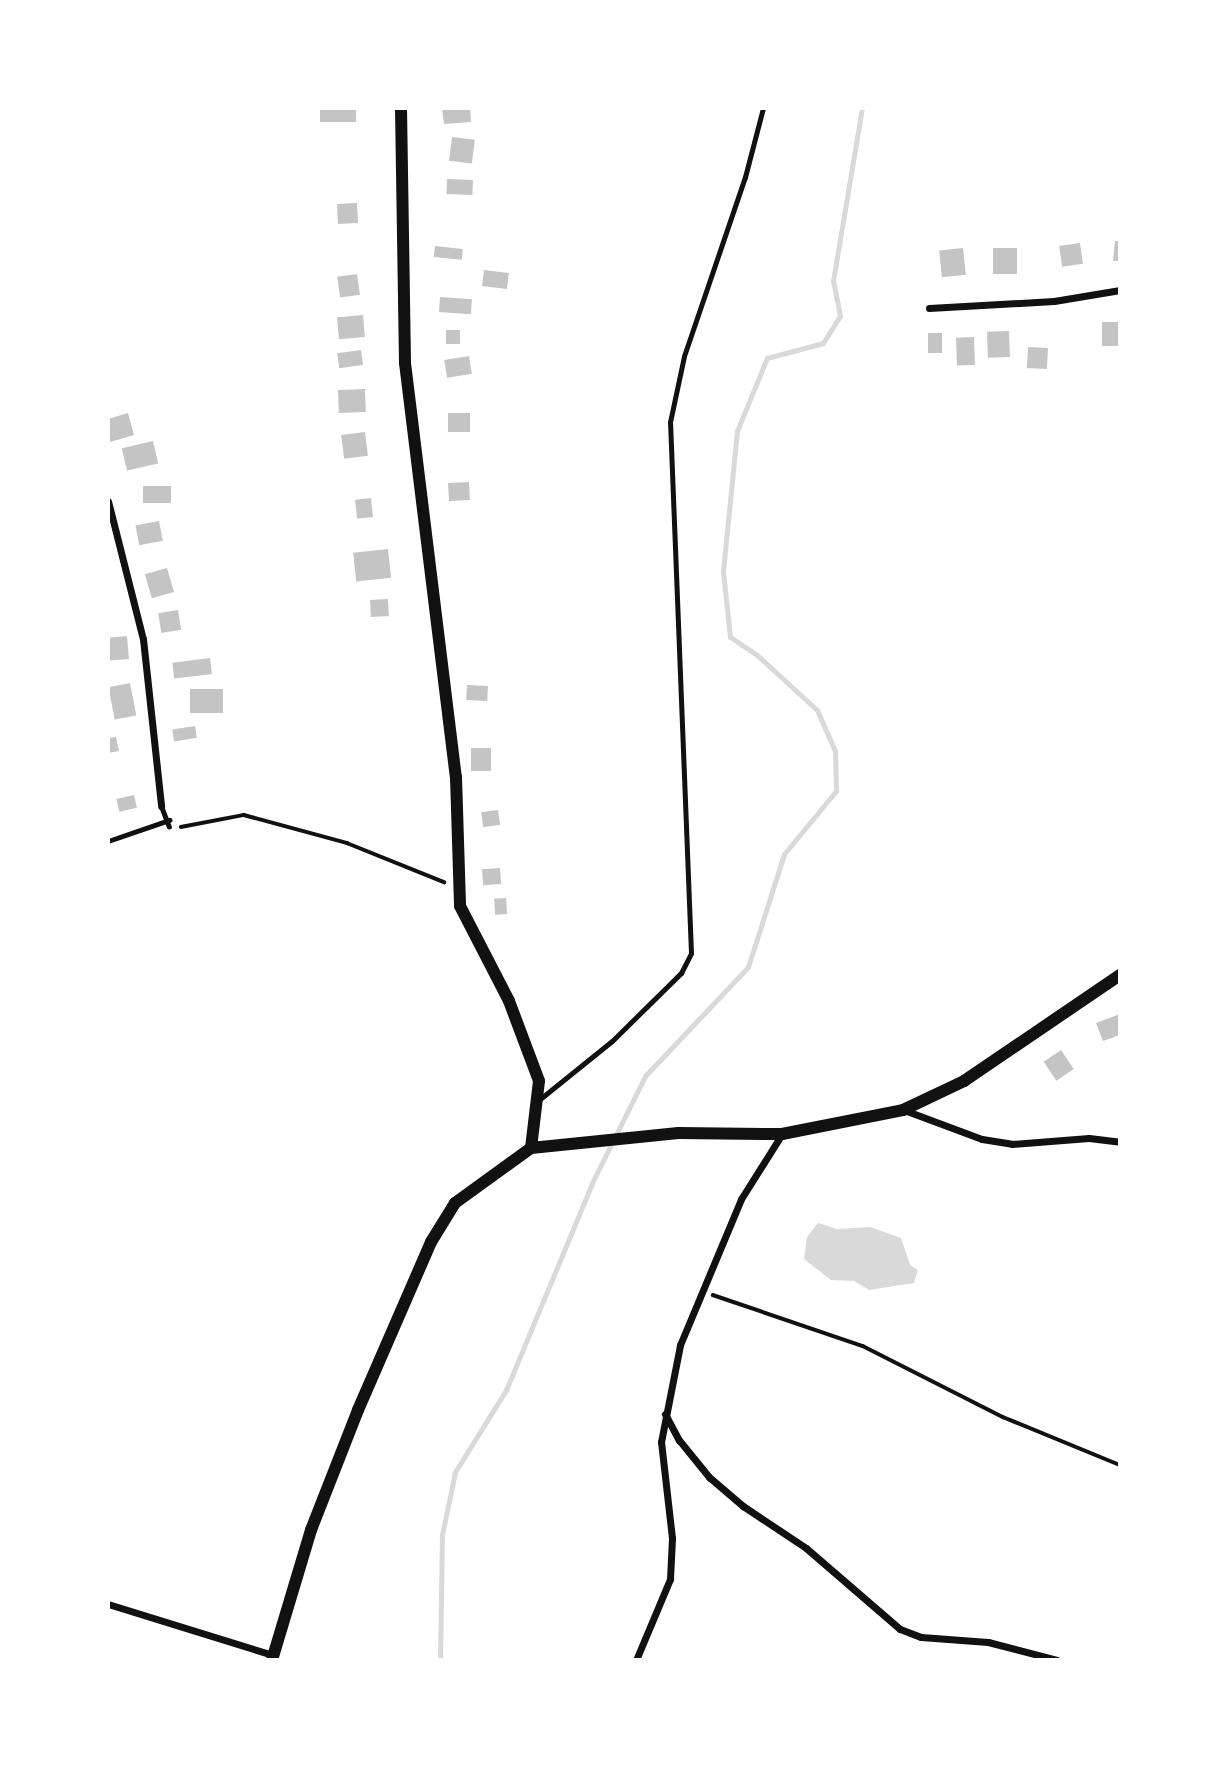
<!DOCTYPE html>
<style>
body{margin:0}
#map{position:relative;width:1228px;height:1768px;overflow:hidden;background:#fff;font-family:Commissioner,sans-serif}
div>[style]{position:absolute}
[style*='--x']{left:calc(var(--x)*1px);top:calc(var(--y)*1px);width:calc(var(--w)*1px);rotate:calc(var(--a)*1deg)}
.water>*{inset:0;background:#d9d9d9}
.stream>*{height:5px;margin:-2.5px;padding:0 2.5px;transform-origin:2.5px;border-radius:2.5px;background:#d9d9d9}
.building>*{inset:0;background:#c4c4c4;transform-origin:0 0}
.path>*{height:3.5px;margin:-1.75px;padding:0 1.75px;transform-origin:1.75px;border-radius:1.75px;background:#111}
.service>*{height:5px;margin:-2.5px;padding:0 2.5px;transform-origin:2.5px;border-radius:2.5px;background:#111}
.minor>*{height:7px;margin:-3.5px;padding:0 3.5px;transform-origin:3.5px;border-radius:3.5px;background:#111}
.tertiary>*{height:12px;margin:-6px;padding:0 6px;transform-origin:6px;border-radius:6px;background:#111}
span{translate:-50% -50%;white-space:nowrap;text-align:center;line-height:1.15;-webkit-text-stroke:5px #fff;paint-order:stroke}
.frame{position:absolute;inset:0;border:110px solid #fff;pointer-events:none}
</style>
<div id="map">
<div class="water">
<div style="clip-path:polygon(818px 1223px,837px 1229px,870px 1227px,901px 1238px,910px 1265px,918px 1270px,914px 1283px,869px 1290px,854px 1281px,831px 1280px,804px 1259px,807px 1237px)"></div>
</div>
<div class="stream">
<div style="--x:440;--y:1660;--w:125;--a:-89.1"></div>
<div style="--x:442;--y:1535;--w:64;--a:-78.3"></div>
<div style="--x:455;--y:1472;--w:97;--a:-58.1"></div>
<div style="--x:506;--y:1390;--w:224;--a:-67.4"></div>
<div style="--x:592;--y:1183;--w:119;--a:-63.6"></div>
<div style="--x:645;--y:1076;--w:150;--a:-46.6"></div>
<div style="--x:748;--y:967;--w:119;--a:-72.3"></div>
<div style="--x:784;--y:854;--w:82;--a:-50.5"></div>
<div style="--x:836;--y:791;--w:40;--a:-91.4"></div>
<div style="--x:835;--y:751;--w:45;--a:-113.7"></div>
<div style="--x:817;--y:710;--w:81;--a:-137.5"></div>
<div style="--x:757;--y:655;--w:32;--a:-146"></div>
<div style="--x:730;--y:637;--w:66;--a:-96.1"></div>
<div style="--x:723;--y:571;--w:141;--a:-84.3"></div>
<div style="--x:737;--y:431;--w:79;--a:-67.7"></div>
<div style="--x:767;--y:358;--w:58;--a:-15"></div>
<div style="--x:823;--y:343;--w:32;--a:-58"></div>
<div style="--x:840;--y:316;--w:36;--a:-101"></div>
<div style="--x:833;--y:281;--w:175;--a:-80.5"></div>
</div>
<div class="building">
<div style="left:320px;top:108px;width:36px;height:14px"></div>
<div style="clip-path:polygon(442px 108px,470px 108px,471px 122px,444px 124px)"></div>
<div style="left:452px;top:137px;width:23px;height:24px;rotate:7deg"></div>
<div style="left:447px;top:179px;width:26px;height:15px;rotate:2deg"></div>
<div style="left:357px;top:203px;width:20px;height:20px;rotate:87deg"></div>
<div style="clip-path:polygon(1115px 241px,1120px 241px,1120px 261px,1113px 261px)"></div>
<div style="left:1080px;top:243px;width:21px;height:21px;rotate:82deg"></div>
<div style="left:435px;top:246px;width:28px;height:11px;rotate:6deg"></div>
<div style="left:963px;top:248px;width:27px;height:24px;rotate:84deg"></div>
<div style="left:993px;top:248px;width:24px;height:26px"></div>
<div style="left:484px;top:270px;width:25px;height:16px;rotate:7deg"></div>
<div style="left:357px;top:274px;width:21px;height:20px;rotate:82deg"></div>
<div style="left:440px;top:297px;width:32px;height:15px;rotate:4deg"></div>
<div style="left:363px;top:315px;width:22px;height:26px;rotate:85deg"></div>
<div style="left:1120px;top:322px;width:24px;height:18px;rotate:90deg"></div>
<div style="left:446px;top:330px;width:14px;height:14px"></div>
<div style="left:1009px;top:331px;width:26px;height:22px;rotate:88deg"></div>
<div style="left:928px;top:333px;width:14px;height:20px"></div>
<div style="left:974px;top:337px;width:28px;height:18px;rotate:88deg"></div>
<div style="left:1028px;top:347px;width:20px;height:21px;rotate:3deg"></div>
<div style="left:361px;top:350px;width:15px;height:24px;rotate:82deg"></div>
<div style="left:469px;top:356px;width:18px;height:25px;rotate:81deg"></div>
<div style="left:365px;top:389px;width:23px;height:27px;rotate:88deg"></div>
<div style="clip-path:polygon(128px 413px,134px 435px,110px 442px,108px 419px)"></div>
<div style="left:448px;top:413px;width:22px;height:19px"></div>
<div style="left:365px;top:432px;width:24px;height:24px;rotate:83deg"></div>
<div style="left:153px;top:441px;width:23px;height:32px;rotate:77deg"></div>
<div style="left:469px;top:482px;width:18px;height:21px;rotate:87deg"></div>
<div style="left:143px;top:486px;width:28px;height:17px"></div>
<div style="left:371px;top:498px;width:19px;height:16px;rotate:84deg"></div>
<div style="left:159px;top:521px;width:20px;height:24px;rotate:79deg"></div>
<div style="left:388px;top:549px;width:29px;height:35px;rotate:84deg"></div>
<div style="left:167px;top:568px;width:25px;height:23px;rotate:74deg"></div>
<div style="left:388px;top:599px;width:17px;height:18px;rotate:87deg"></div>
<div style="left:178px;top:610px;width:20px;height:20px;rotate:81deg"></div>
<div style="left:127px;top:636px;width:23px;height:19px;rotate:85deg"></div>
<div style="left:210px;top:658px;width:16px;height:38px;rotate:83deg"></div>
<div style="left:130px;top:683px;width:33px;height:22px;rotate:79deg"></div>
<div style="left:467px;top:685px;width:21px;height:15px;rotate:3deg"></div>
<div style="left:190px;top:689px;width:33px;height:24px"></div>
<div style="left:195px;top:726px;width:12px;height:23px;rotate:81deg"></div>
<div style="clip-path:polygon(116px 737px,119px 751px,108px 753px,108px 738px)"></div>
<div style="left:471px;top:748px;width:20px;height:23px"></div>
<div style="left:134px;top:795px;width:13px;height:18px;rotate:77deg"></div>
<div style="left:498px;top:810px;width:15px;height:17px;rotate:82deg"></div>
<div style="left:500px;top:868px;width:16px;height:18px;rotate:86deg"></div>
<div style="left:506px;top:898px;width:16px;height:12px;rotate:86deg"></div>
<div style="clip-path:polygon(1120px 1014px,1120px 1035px,1103px 1041px,1096px 1023px)"></div>
<div style="left:1061px;top:1050px;width:23px;height:21px;rotate:56deg"></div>
</div>
<div class="path">
<div style="--x:181;--y:827;--w:64;--a:-10.8"></div>
<div style="--x:244;--y:815;--w:107;--a:15.2"></div>
<div style="--x:347;--y:843;--w:105;--a:21.9"></div>
<div style="--x:713;--y:1295;--w:158;--a:18.8"></div>
<div style="--x:863;--y:1346;--w:157;--a:26.9"></div>
<div style="--x:1003;--y:1417;--w:126;--a:22.3"></div>
</div>
<div class="service">
<div style="--x:161;--y:806;--w:22;--a:69"></div>
<div style="--x:108;--y:841;--w:65;--a:-19"></div>
<div style="--x:540;--y:1099;--w:92;--a:-38.9"></div>
<div style="--x:612;--y:1041;--w:97;--a:-44.6"></div>
<div style="--x:681;--y:973;--w:22;--a:-63"></div>
<div style="--x:691;--y:953;--w:531;--a:-92.26"></div>
<div style="--x:670;--y:422;--w:67;--a:-78"></div>
<div style="--x:684;--y:356;--w:189;--a:-71.2"></div>
<div style="--x:745;--y:177;--w:71;--a:-75.4"></div>
</div>
<div class="minor">
<div style="--x:929;--y:308;--w:125;--a:-3.2"></div>
<div style="--x:1054;--y:301;--w:67;--a:-9.5"></div>
<div style="--x:108;--y:501;--w:142;--a:75.8"></div>
<div style="--x:143;--y:639;--w:168;--a:83.8"></div>
<div style="--x:904;--y:1110;--w:83;--a:20.4"></div>
<div style="--x:982;--y:1139;--w:30;--a:9"></div>
<div style="--x:1012;--y:1144;--w:77;--a:-4.5"></div>
<div style="--x:1089;--y:1138;--w:31;--a:7"></div>
<div style="--x:665;--y:1414;--w:30;--a:62"></div>
<div style="--x:679;--y:1440;--w:48;--a:51"></div>
<div style="--x:709;--y:1477;--w:45;--a:40.5"></div>
<div style="--x:743;--y:1506;--w:76;--a:33.7"></div>
<div style="--x:806;--y:1548;--w:124;--a:40.8"></div>
<div style="--x:900;--y:1629;--w:22;--a:21"></div>
<div style="--x:921;--y:1637;--w:67;--a:4.3"></div>
<div style="--x:988;--y:1642;--w:71;--a:14.6"></div>
<div style="--x:108;--y:1604;--w:173;--a:17.2"></div>
<div style="--x:636;--y:1660;--w:88;--a:-67.2"></div>
<div style="--x:670;--y:1579;--w:41;--a:-87.2"></div>
<div style="--x:672;--y:1538;--w:97;--a:-96.5"></div>
<div style="--x:661;--y:1442;--w:99;--a:-78.9"></div>
<div style="--x:680;--y:1345;--w:158;--a:-67.3"></div>
<div style="--x:741;--y:1199;--w:77;--a:-57.8"></div>
</div>
<div class="tertiary">
<div style="--x:401;--y:108;--w:255;--a:89.1"></div>
<div style="--x:405;--y:363;--w:417;--a:83"></div>
<div style="--x:456;--y:777;--w:129;--a:88.2"></div>
<div style="--x:460;--y:906;--w:107;--a:62.7"></div>
<div style="--x:509;--y:1001;--w:85;--a:69.4"></div>
<div style="--x:539;--y:1081;--w:67;--a:96.8"></div>
<div style="--x:272;--y:1660;--w:136;--a:-73.3"></div>
<div style="--x:311;--y:1530;--w:129;--a:-68.6"></div>
<div style="--x:358;--y:1410;--w:183;--a:-66.5"></div>
<div style="--x:431;--y:1242;--w:46;--a:-58.4"></div>
<div style="--x:455;--y:1203;--w:94;--a:-35.9"></div>
<div style="--x:531;--y:1148;--w:148;--a:-5.8"></div>
<div style="--x:678;--y:1133;--w:104;--a:0.6"></div>
<div style="--x:782;--y:1134;--w:123;--a:-11.2"></div>
<div style="--x:903;--y:1110;--w:68;--a:-25.4"></div>
<div style="--x:964;--y:1081;--w:189;--a:-34.2"></div>
</div>
<div class="frame"></div>
</div>
